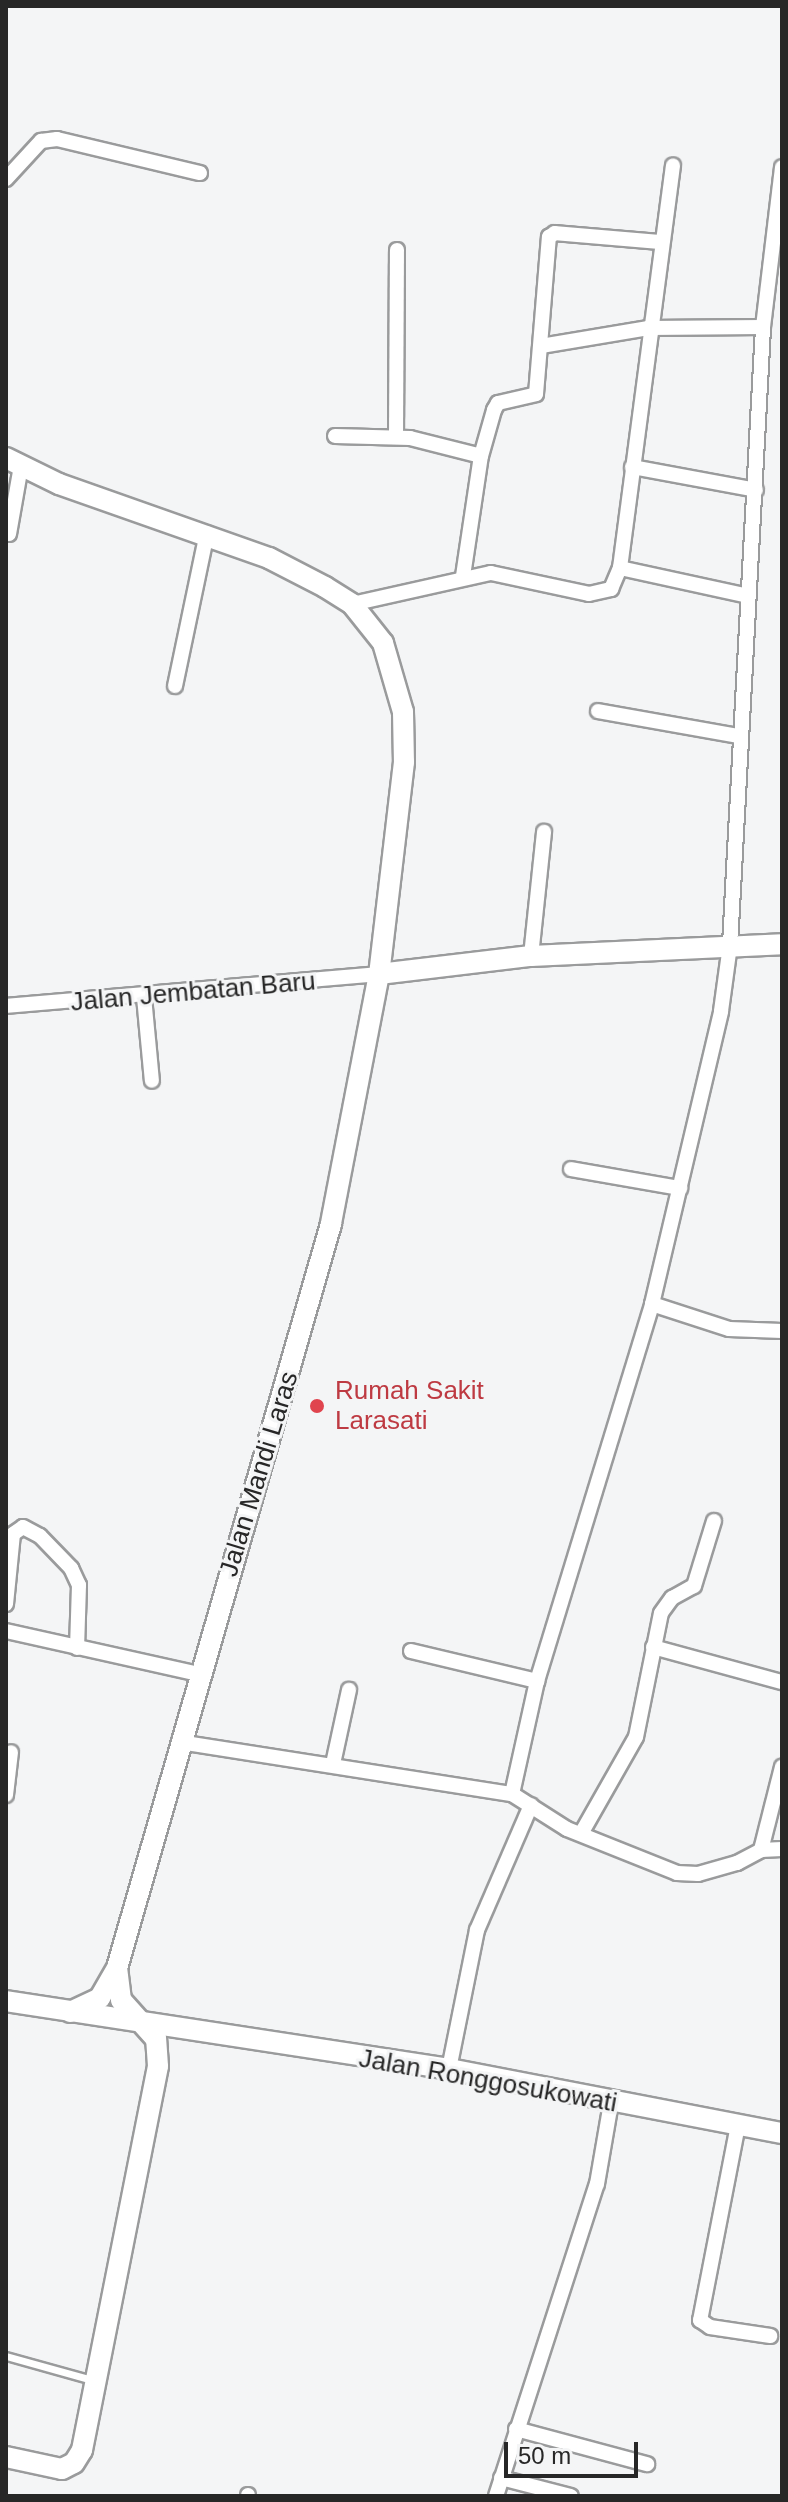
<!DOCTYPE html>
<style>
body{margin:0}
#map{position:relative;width:788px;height:2502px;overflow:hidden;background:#f4f5f6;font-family:Arial,sans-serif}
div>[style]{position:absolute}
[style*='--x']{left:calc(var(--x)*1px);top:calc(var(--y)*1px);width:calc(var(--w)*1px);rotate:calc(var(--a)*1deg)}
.roads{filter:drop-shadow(2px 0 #9a9b9c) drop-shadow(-2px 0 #9a9b9c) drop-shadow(0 2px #9a9b9c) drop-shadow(0 -2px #9a9b9c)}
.service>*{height:7px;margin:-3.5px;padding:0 3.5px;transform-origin:3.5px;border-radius:3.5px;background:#fff}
.minor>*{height:14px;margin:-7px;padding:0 7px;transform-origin:7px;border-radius:7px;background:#fff}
.secondary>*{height:20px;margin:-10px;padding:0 10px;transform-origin:10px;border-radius:10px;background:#fff}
.dots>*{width:22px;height:22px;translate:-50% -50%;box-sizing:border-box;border:4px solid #f4f5f6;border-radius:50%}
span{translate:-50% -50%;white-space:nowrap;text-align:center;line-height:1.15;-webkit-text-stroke:6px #f4f5f6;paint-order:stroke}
.street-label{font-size:26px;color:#272727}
.health-label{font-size:26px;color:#be3a42}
.left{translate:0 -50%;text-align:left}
.frame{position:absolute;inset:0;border:8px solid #272727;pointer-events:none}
.scale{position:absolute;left:504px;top:2442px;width:134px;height:36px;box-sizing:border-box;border:4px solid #272727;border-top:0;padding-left:10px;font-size:24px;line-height:28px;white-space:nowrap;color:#272727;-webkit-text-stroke:6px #f4f5f6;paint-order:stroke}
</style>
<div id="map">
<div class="roads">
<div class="service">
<div style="--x:6;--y:2356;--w:89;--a:15.6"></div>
</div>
<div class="minor">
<div style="--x:6;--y:179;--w:52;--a:-47.4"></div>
<div style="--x:41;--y:141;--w:16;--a:-7"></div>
<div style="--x:57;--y:139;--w:147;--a:13.4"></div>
<div style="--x:541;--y:346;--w:109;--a:-9.5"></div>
<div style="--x:648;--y:328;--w:115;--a:-0.5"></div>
<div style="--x:335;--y:436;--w:75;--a:1.5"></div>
<div style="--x:410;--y:438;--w:73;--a:14.2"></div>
<div style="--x:396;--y:437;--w:187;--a:-89.7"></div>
<div style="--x:632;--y:467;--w:126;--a:10.5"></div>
<div style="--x:9;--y:534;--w:69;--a:-80"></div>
<div style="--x:620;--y:568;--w:131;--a:12.3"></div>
<div style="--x:463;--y:576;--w:121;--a:-81.5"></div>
<div style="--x:481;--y:456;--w:48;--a:-74.2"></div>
<div style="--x:494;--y:410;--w:8;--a:-60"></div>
<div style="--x:498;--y:403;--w:39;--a:-13"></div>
<div style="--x:536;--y:394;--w:158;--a:-85.3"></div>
<div style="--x:549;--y:237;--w:7;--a:-34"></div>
<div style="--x:555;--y:233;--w:104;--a:4.9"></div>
<div style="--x:352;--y:604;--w:142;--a:-12.6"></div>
<div style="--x:491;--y:573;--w:100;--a:12.1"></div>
<div style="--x:589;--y:594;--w:23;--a:-13"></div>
<div style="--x:611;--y:589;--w:23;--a:-67"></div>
<div style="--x:620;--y:568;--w:406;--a:-82.5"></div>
<div style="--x:175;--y:686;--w:156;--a:-78.2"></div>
<div style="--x:598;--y:711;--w:142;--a:10.1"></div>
<div style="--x:531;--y:956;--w:125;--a:-84"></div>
<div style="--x:144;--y:997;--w:84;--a:84.6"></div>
<div style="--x:6;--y:1006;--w:374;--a:-4.9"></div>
<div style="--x:571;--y:1169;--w:111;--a:9.9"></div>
<div style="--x:652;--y:1304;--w:81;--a:18"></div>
<div style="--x:729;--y:1329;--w:53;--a:2.2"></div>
<div style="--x:6;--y:1604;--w:70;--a:-84.3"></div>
<div style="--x:13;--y:1534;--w:12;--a:-35"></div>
<div style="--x:23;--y:1527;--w:19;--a:28"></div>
<div style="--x:40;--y:1536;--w:45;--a:45.9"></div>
<div style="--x:71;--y:1568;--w:19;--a:65"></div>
<div style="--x:79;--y:1585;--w:63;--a:91.8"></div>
<div style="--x:6;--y:1631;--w:198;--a:12.6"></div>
<div style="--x:653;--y:1647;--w:134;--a:15.2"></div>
<div style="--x:411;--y:1651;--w:130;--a:13.4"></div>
<div style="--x:179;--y:1742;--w:337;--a:8.9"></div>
<div style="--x:512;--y:1794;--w:116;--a:-77.5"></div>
<div style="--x:537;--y:1681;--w:394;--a:-73"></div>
<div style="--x:652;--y:1304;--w:301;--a:-76.7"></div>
<div style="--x:721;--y:1011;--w:67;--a:-82.2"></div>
<div style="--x:730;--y:945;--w:619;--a:-86.94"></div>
<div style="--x:763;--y:327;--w:161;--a:-83.2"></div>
<div style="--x:333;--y:1764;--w:76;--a:-77.8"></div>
<div style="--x:512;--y:1794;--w:65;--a:32.5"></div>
<div style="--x:567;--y:1829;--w:118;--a:21.8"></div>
<div style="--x:677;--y:1873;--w:21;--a:3"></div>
<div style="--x:698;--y:1874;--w:41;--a:-15.8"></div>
<div style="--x:737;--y:1863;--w:27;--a:-28"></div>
<div style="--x:761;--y:1850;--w:21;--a:-3"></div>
<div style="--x:6;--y:1795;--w:43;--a:-83.4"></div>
<div style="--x:582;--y:1832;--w:109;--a:-60.4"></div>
<div style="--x:636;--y:1737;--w:126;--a:-78.6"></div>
<div style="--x:661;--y:1613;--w:19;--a:-54"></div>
<div style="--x:672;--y:1598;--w:25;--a:-29"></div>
<div style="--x:694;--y:1586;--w:68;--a:-72.9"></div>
<div style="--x:761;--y:1850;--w:86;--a:-75.8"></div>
<div style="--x:449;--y:2069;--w:142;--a:-78.6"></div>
<div style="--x:477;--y:1930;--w:136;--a:-66.6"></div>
<div style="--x:738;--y:2125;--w:199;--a:101"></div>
<div style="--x:700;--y:2320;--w:12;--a:35"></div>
<div style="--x:710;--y:2327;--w:61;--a:8.5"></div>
<div style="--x:516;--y:2429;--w:136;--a:15"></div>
<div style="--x:501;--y:2478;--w:72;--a:14.4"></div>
<div style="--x:248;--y:2496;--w:1;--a:-90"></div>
<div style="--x:496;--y:2496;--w:328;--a:-72.1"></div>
<div style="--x:597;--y:2184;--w:82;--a:-80.2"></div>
</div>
<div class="secondary">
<div style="--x:6;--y:458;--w:59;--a:26.1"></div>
<div style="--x:59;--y:484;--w:223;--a:19.4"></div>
<div style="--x:269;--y:558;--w:63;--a:27.4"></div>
<div style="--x:325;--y:587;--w:32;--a:32"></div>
<div style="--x:352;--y:604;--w:50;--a:51.5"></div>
<div style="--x:383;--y:643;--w:72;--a:73.8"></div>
<div style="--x:403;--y:712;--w:50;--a:88.9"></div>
<div style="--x:404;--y:762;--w:213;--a:96.7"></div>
<div style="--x:379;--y:974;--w:255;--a:100.9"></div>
<div style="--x:331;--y:1224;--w:774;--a:106.05"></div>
<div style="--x:117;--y:1968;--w:34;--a:120"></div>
<div style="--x:100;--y:1998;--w:33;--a:155"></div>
<div style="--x:379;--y:974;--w:153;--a:-6.8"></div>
<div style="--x:531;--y:956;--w:251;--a:-2.7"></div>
<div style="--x:6;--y:2001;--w:448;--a:8.7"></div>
<div style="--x:449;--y:2069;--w:339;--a:10.9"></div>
<div style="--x:6;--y:2457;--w:57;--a:12.1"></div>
<div style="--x:62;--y:2469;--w:13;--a:-27"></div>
<div style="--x:74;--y:2463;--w:15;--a:-58"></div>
<div style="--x:82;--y:2450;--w:391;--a:-78.8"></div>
<div style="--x:158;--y:2066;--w:27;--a:-94"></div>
<div style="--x:156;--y:2039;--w:52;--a:-131.9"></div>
<div style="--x:121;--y:2000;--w:32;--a:-97"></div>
</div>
</div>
<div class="dots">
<div style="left:317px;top:1406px;background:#e0444e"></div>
</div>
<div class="street-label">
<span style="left:193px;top:992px;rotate:-5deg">Jalan Jembatan Baru</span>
<span style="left:259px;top:1474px;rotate:-73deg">Jalan Mandi Laras</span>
<span style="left:488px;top:2081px;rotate:10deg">Jalan Ronggosukowati</span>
</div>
<div class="health-label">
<span class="left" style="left:335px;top:1406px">Rumah Sakit<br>Larasati</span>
</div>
<div class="frame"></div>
<div class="scale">50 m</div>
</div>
